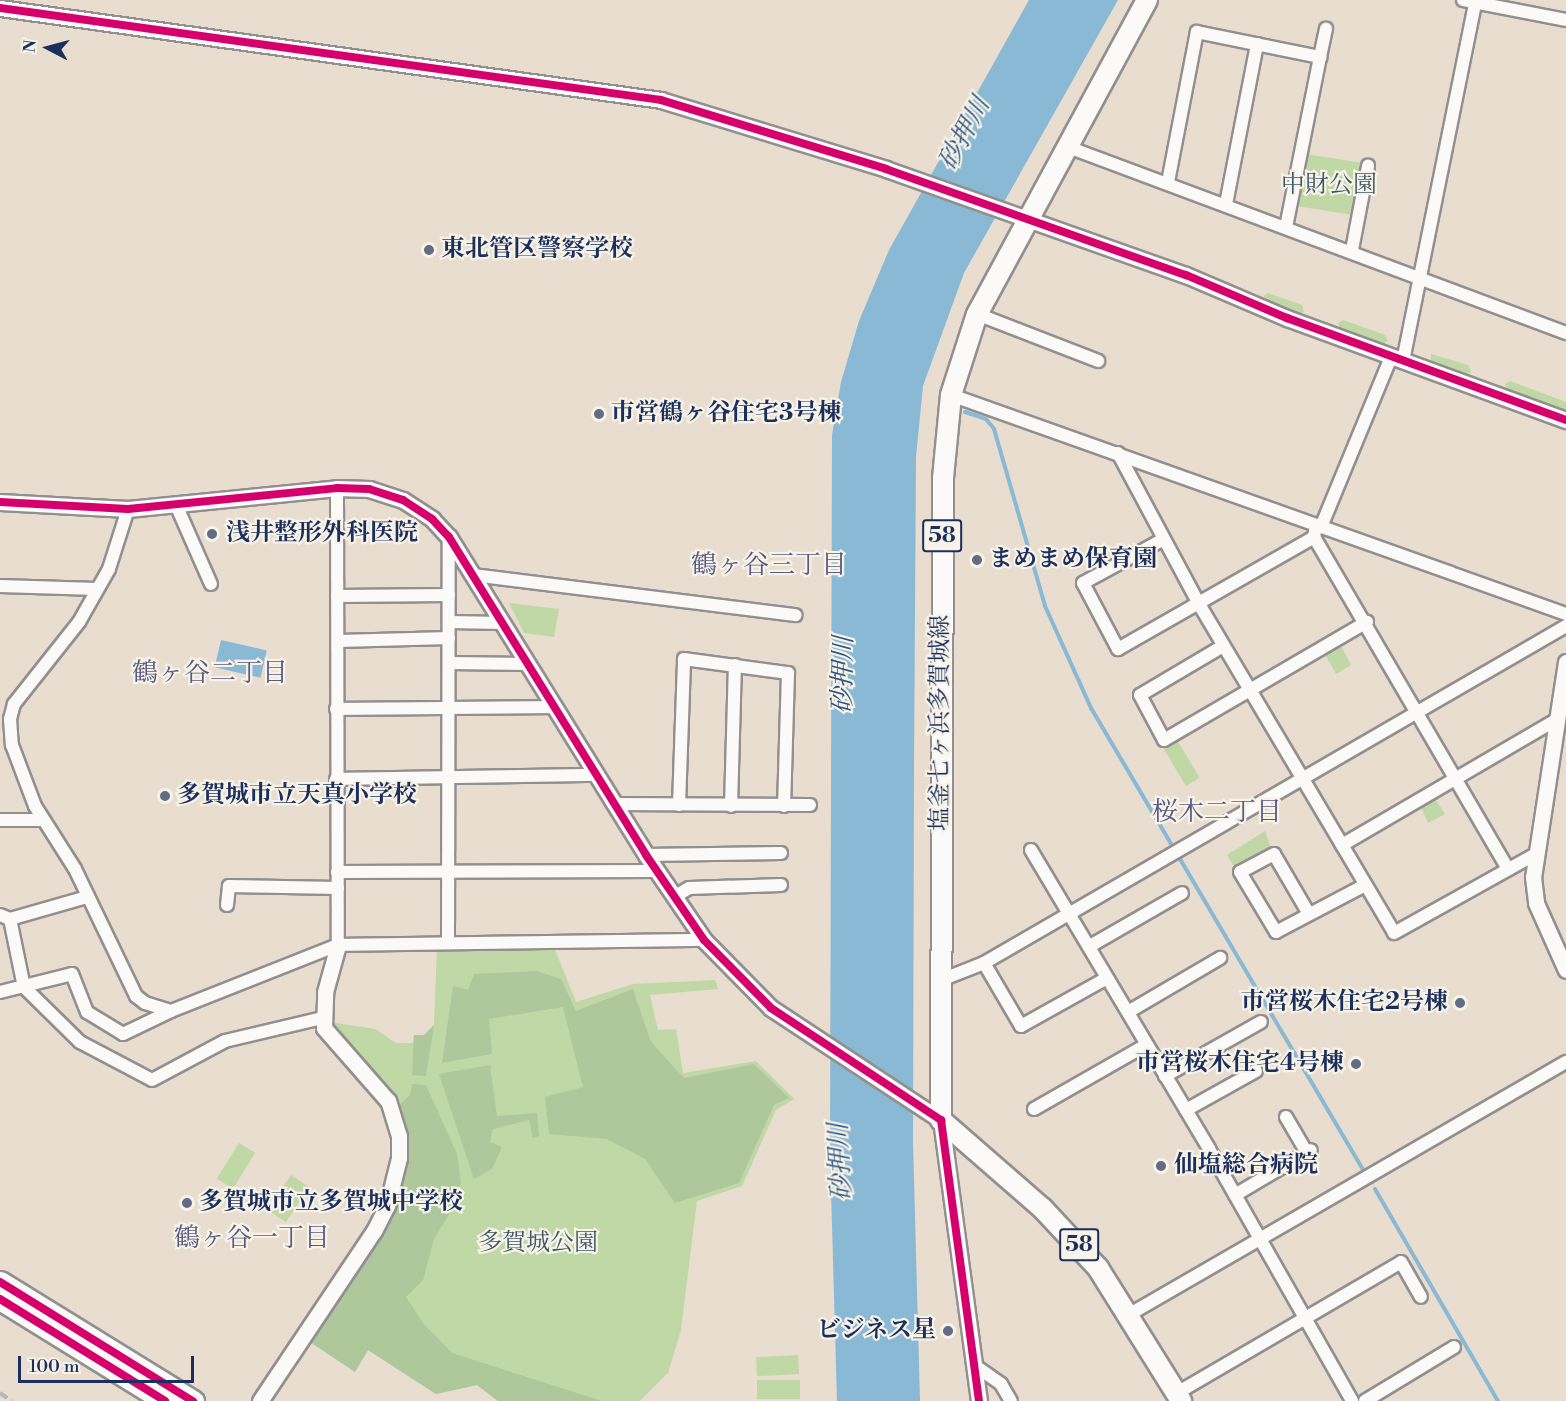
<!DOCTYPE html>
<meta charset="utf-8">
<style>
body{margin:0}
#map{position:relative;width:1566px;height:1401px;overflow:hidden;background:#e8ddce;font-family:"Libre Bodoni","Noto Serif JP",serif}
div>[style]{position:absolute}
[style*='--x']{left:calc(var(--x)*1px);top:calc(var(--y)*1px);width:calc(var(--w)*1px);rotate:calc(var(--a)*1deg)}
.green>*{inset:0;background:#c0d8a6;transform-origin:0 0}
.forest>*{inset:0;background:#aec89b}
.water>*{inset:0;background:#89b9d5;transform-origin:0 0}
.stream>*{height:4px;margin:-2px;padding:0 2px;transform-origin:2px;border-radius:2px;background:#89b9d5}
.roads{filter:drop-shadow(2px 0 #928f90) drop-shadow(-2px 0 #928f90) drop-shadow(0 2px #928f90) drop-shadow(0 -2px #928f90)}
.minor>*{height:12px;margin:-6px;padding:0 6px;transform-origin:6px;border-radius:6px;background:#fcfaf8}
.tertiary>*{height:15px;margin:-7.5px;padding:0 7.5px;transform-origin:7.5px;border-radius:7.5px;background:#fcfaf8}
.primary>*{height:20px;margin:-10px;padding:0 10px;transform-origin:10px;border-radius:10px;background:#fcfaf8}
.trunk>*{height:21px;margin:-10.5px;padding:0 10.5px;transform-origin:10.5px;border-radius:10.5px;background:#fcfaf8}
.rail>*{height:4px;margin-top:-2px;transform-origin:0;background:repeating-linear-gradient(90deg,#b6b7ba 0 9px,transparent 0 13.5px)}
.cycleway>*{height:8px;margin:-4px;padding:0 4px;transform-origin:4px;border-radius:4px;background:#d6006c}
.dots>*{width:16px;height:16px;translate:-50% -50%;box-sizing:border-box;border:3px solid #f7f3e8;border-radius:50%}
span{translate:-50% -50%;white-space:nowrap;text-align:center;line-height:1.15;-webkit-text-stroke:4.5px #f7f3e8;paint-order:stroke}
.shield-label span{padding:2px 4px;background:#f7f3e8;border:2px solid;border-radius:4px;-webkit-text-stroke-width:0}
.shield-label{font-size:22px;color:#1b2f5e;font-weight:700}
.park-label{font-size:24px;color:#3c5868}
.poi-label{font-size:24px;color:#1b2f5e;font-weight:700}
.left{translate:0 -50%;text-align:left}
.right{translate:-100% -50%;text-align:right}
.street-label{font-size:24px;color:#1b2f5e}
.water-label{font-size:26px;color:#305483;font-style:italic}
.neighbourhood-label{font-size:26px;color:#595984}
.north{position:absolute;left:18px;top:18px;width:60px;height:60px;-webkit-text-stroke:4px #f7f3e8;paint-order:stroke;rotate:276deg;font-size:16px;font-weight:700;line-height:24px;text-align:center;color:#1b2f5e}
.north::after{content:'';display:block;margin:auto;width:21px;height:27px;background:#1b2f5e;clip-path:polygon(50% 0,100% 100%,50% 72%,0 100%)}
.scale{position:absolute;left:18px;top:1356px;width:176px;height:27px;box-sizing:border-box;border:3px solid #1b2f5e;border-top:0;padding-left:8px;font-size:18px;line-height:21px;white-space:nowrap;color:#1b2f5e;-webkit-text-stroke:4px #f7f3e8;paint-order:stroke}
</style>
<div id="map">
<div class="green">
<div style="left:1306px;top:154px;width:56px;height:53px;rotate:9deg"></div>
<div style="clip-path:polygon(1268px 293px,1302px 305px,1304px 312px,1299px 314px,1266px 302px,1264px 296px)"></div>
<div style="clip-path:polygon(1343px 320px,1385px 335px,1388px 341px,1382px 345px,1340px 329px,1338px 323px)"></div>
<div style="clip-path:polygon(1431px 354px,1468px 365px,1471px 372px,1465px 375px,1431px 362px)"></div>
<div style="clip-path:polygon(1510px 381px,1566px 402px,1566px 411px,1508px 391px,1505px 384px)"></div>
<div style="clip-path:polygon(509px 603px,559px 609px,554px 637px,524px 633px)"></div>
<div style="clip-path:polygon(1340px 644px,1351px 665px,1336px 674px,1326px 656px)"></div>
<div style="left:1177px;top:740px;width:44px;height:16px;rotate:59deg"></div>
<div style="clip-path:polygon(1434px 797px,1445px 814px,1428px 823px,1420px 805px)"></div>
<div style="clip-path:polygon(1265px 831px,1271px 848px,1237px 867px,1233px 865px,1227px 855px)"></div>
<div style="clip-path:polygon(554px 947px,576px 1002px,633px 984px,715px 980px,718px 989px,650px 995px,658px 1030px,676px 1029px,683px 1073px,756px 1061px,794px 1099px,776px 1110px,742px 1186px,697px 1201px,681px 1330px,668px 1373px,640px 1401px,498px 1401px,477px 1385px,436px 1394px,368px 1350px,355px 1372px,406px 1138px,398px 1106px,385px 1086px,330px 1022px,375px 1029px,396px 1043px,413px 1043px,414px 1035px,424px 1035px,434px 1025px,437px 948px)"></div>
<div style="left:239px;top:1143px;width:19px;height:42px;rotate:32deg"></div>
<div style="left:291px;top:1175px;width:22px;height:42px;rotate:34deg"></div>
<div style="left:798px;top:1355px;width:19px;height:42px;rotate:87deg"></div>
<div style="left:800px;top:1380px;width:19px;height:43px;rotate:90deg"></div>
</div>
<div class="forest">
<div style="clip-path:polygon(537px 971px,561px 979px,576px 1011px,633px 989px,651px 1042px,684px 1078px,754px 1064px,789px 1098px,774px 1105px,739px 1183px,675px 1203px,645px 1159px,607px 1139px,549px 1134px,545px 1097px,583px 1087px,563px 1007px,489px 1019px,492px 1054px,442px 1063px,453px 986px,468px 990px,474px 974px)"></div>
<div style="clip-path:polygon(434px 1025px,426px 1076px,412px 1075px,414px 1035px,424px 1035px)"></div>
<div style="clip-path:polygon(490px 1065px,497px 1116px,537px 1113px,539px 1136px,533px 1138px,529px 1120px,493px 1129px,490px 1142px,502px 1147px,492px 1169px,474px 1179px,439px 1074px)"></div>
<div style="clip-path:polygon(412px 1084px,426px 1085px,457px 1154px,461px 1182px,452px 1210px,434px 1239px,423px 1280px,406px 1297px,423px 1323px,452px 1353px,602px 1401px,498px 1401px,477px 1385px,436px 1394px,368px 1350px,355px 1372px,307px 1340px,364px 1255px,406px 1138px,398px 1106px,410px 1095px)"></div>
</div>
<div class="water">
<div style="clip-path:polygon(1029px 0,1118px 0,964px 273px,923px 386px,916px 457px,914px 766px,913px 1142px,920px 1401px,837px 1401px,830px 1155px,832px 435px,841px 382px,859px 321px,889px 250px)"></div>
<div style="left:221px;top:640px;width:47px;height:28px;rotate:13deg"></div>
</div>
<div class="stream">
<div style="--x:965;--y:412;--w:22;--a:18"></div>
<div style="--x:986;--y:419;--w:13;--a:51"></div>
<div style="--x:994;--y:429;--w:184;--a:73.9"></div>
<div style="--x:1045;--y:606;--w:112;--a:65.7"></div>
<div style="--x:1091;--y:708;--w:540;--a:59.49"></div>
<div style="--x:1375;--y:1189;--w:245;--a:59.9"></div>
</div>
<div class="roads">
<div class="minor">
<div style="--x:1463;--y:0;--w:105;--a:11"></div>
<div style="--x:1320;--y:57;--w:29;--a:-78"></div>
<div style="--x:1068;--y:147;--w:532;--a:20.48"></div>
<div style="--x:1168;--y:182;--w:153;--a:-79.1"></div>
<div style="--x:1197;--y:32;--w:126;--a:11.5"></div>
<div style="--x:1320;--y:57;--w:173;--a:101.3"></div>
<div style="--x:1226;--y:204;--w:163;--a:-79"></div>
<div style="--x:1352;--y:250;--w:86;--a:-79.2"></div>
<div style="--x:977;--y:314;--w:130;--a:21.2"></div>
<div style="--x:1403;--y:361;--w:365;--a:-78.6"></div>
<div style="--x:951;--y:395;--w:653;--a:19.6"></div>
<div style="--x:1118;--y:453;--w:171;--a:61.8"></div>
<div style="--x:1199;--y:604;--w:382;--a:59.3"></div>
<div style="--x:1394;--y:933;--w:162;--a:-29.1"></div>
<div style="--x:337;--y:488;--w:457;--a:89.9"></div>
<div style="--x:177;--y:507;--w:84;--a:66.2"></div>
<div style="--x:128;--y:509;--w:63;--a:107.6"></div>
<div style="--x:109;--y:569;--w:61;--a:119.5"></div>
<div style="--x:79;--y:622;--w:105;--a:128.4"></div>
<div style="--x:14;--y:704;--w:16;--a:105"></div>
<div style="--x:10;--y:719;--w:26;--a:86"></div>
<div style="--x:12;--y:745;--w:65;--a:69.3"></div>
<div style="--x:35;--y:806;--w:75;--a:57.6"></div>
<div style="--x:75;--y:869;--w:141;--a:64.3"></div>
<div style="--x:136;--y:996;--w:11;--a:38"></div>
<div style="--x:145;--y:1003;--w:27;--a:17"></div>
<div style="--x:171;--y:1011;--w:180;--a:-21.6"></div>
<div style="--x:338;--y:945;--w:366;--a:-0.8"></div>
<div style="--x:1316;--y:525;--w:12;--a:99"></div>
<div style="--x:1314;--y:537;--w:382;--a:59.7"></div>
<div style="--x:1321;--y:527;--w:184;--a:-67.6"></div>
<div style="--x:1162;--y:540;--w:90;--a:151.4"></div>
<div style="--x:1083;--y:583;--w:75;--a:62.1"></div>
<div style="--x:1118;--y:649;--w:226;--a:-29.7"></div>
<div style="--x:473;--y:575;--w:325;--a:7.1"></div>
<div style="--x:0;--y:586;--w:97;--a:1.8"></div>
<div style="--x:337;--y:596;--w:112;--a:-0.5"></div>
<div style="--x:449;--y:622;--w:54;--a:1.1"></div>
<div style="--x:338;--y:641;--w:111;--a:-1.5"></div>
<div style="--x:1223;--y:646;--w:96;--a:149.4"></div>
<div style="--x:1140;--y:695;--w:51;--a:61.9"></div>
<div style="--x:1164;--y:740;--w:235;--a:-30.2"></div>
<div style="--x:449;--y:663;--w:79;--a:0.7"></div>
<div style="--x:336;--y:709;--w:219;--a:-0.5"></div>
<div style="--x:336;--y:779;--w:260;--a:-0.9"></div>
<div style="--x:613;--y:804;--w:197;--a:0.3"></div>
<div style="--x:679;--y:805;--w:146;--a:-88"></div>
<div style="--x:684;--y:659;--w:105;--a:7.7"></div>
<div style="--x:788;--y:673;--w:133;--a:91.7"></div>
<div style="--x:731;--y:806;--w:141;--a:-88.4"></div>
<div style="--x:0;--y:820;--w:43;--a:0"></div>
<div style="--x:1342;--y:845;--w:250;--a:-30.3"></div>
<div style="--x:1031;--y:850;--w:348;--a:59.2"></div>
<div style="--x:1209;--y:1149;--w:290;--a:60.4"></div>
<div style="--x:646;--y:855;--w:135;--a:-0.8"></div>
<div style="--x:337;--y:872;--w:319;--a:-0.2"></div>
<div style="--x:674;--y:897;--w:17;--a:-31"></div>
<div style="--x:689;--y:888;--w:92;--a:-1.9"></div>
<div style="--x:227;--y:905;--w:19;--a:-84"></div>
<div style="--x:229;--y:886;--w:109;--a:1.1"></div>
<div style="--x:1309;--y:914;--w:69;--a:-120.3"></div>
<div style="--x:1274;--y:854;--w:38;--a:152"></div>
<div style="--x:1240;--y:872;--w:70;--a:59"></div>
<div style="--x:1276;--y:932;--w:101;--a:-27.8"></div>
<div style="--x:0;--y:915;--w:11;--a:22"></div>
<div style="--x:10;--y:919;--w:80;--a:-15.9"></div>
<div style="--x:10;--y:919;--w:69;--a:78.4"></div>
<div style="--x:24;--y:987;--w:78;--a:44.5"></div>
<div style="--x:80;--y:1042;--w:81;--a:27.8"></div>
<div style="--x:152;--y:1080;--w:83;--a:-28.1"></div>
<div style="--x:225;--y:1041;--w:100;--a:-13.3"></div>
<div style="--x:448;--y:943;--w:406;--a:-89.9"></div>
<div style="--x:1090;--y:946;--w:106;--a:-29.9"></div>
<div style="--x:984;--y:963;--w:73;--a:59.6"></div>
<div style="--x:1021;--y:1026;--w:98;--a:-29.2"></div>
<div style="--x:941;--y:980;--w:46;--a:-21.6"></div>
<div style="--x:984;--y:963;--w:673;--a:-30.07"></div>
<div style="--x:0;--y:992;--w:74;--a:-14"></div>
<div style="--x:72;--y:974;--w:41;--a:68.5"></div>
<div style="--x:87;--y:1012;--w:42;--a:31.4"></div>
<div style="--x:123;--y:1034;--w:53;--a:-25.6"></div>
<div style="--x:1128;--y:1012;--w:107;--a:-30.4"></div>
<div style="--x:1165;--y:1076;--w:110;--a:-29.4"></div>
<div style="--x:1034;--y:1109;--w:129;--a:-29.7"></div>
<div style="--x:1186;--y:1110;--w:80;--a:-29.1"></div>
<div style="--x:1286;--y:1117;--w:42;--a:59.7"></div>
<div style="--x:1235;--y:1195;--w:88;--a:-30.6"></div>
<div style="--x:1130;--y:1314;--w:504;--a:-30.03"></div>
<div style="--x:974;--y:1365;--w:33;--a:35"></div>
<div style="--x:1001;--y:1384;--w:20;--a:60"></div>
<div style="--x:1177;--y:1393;--w:259;--a:-30.3"></div>
<div style="--x:1401;--y:1262;--w:40;--a:60.3"></div>
<div style="--x:1365;--y:1401;--w:104;--a:-31.2"></div>
</div>
<div class="tertiary">
<div style="--x:0;--y:8;--w:667;--a:7.92"></div>
<div style="--x:661;--y:100;--w:235;--a:17"></div>
<div style="--x:886;--y:169;--w:318;--a:19.5"></div>
<div style="--x:1186;--y:275;--w:110;--a:23.1"></div>
<div style="--x:1287;--y:318;--w:297;--a:20.1"></div>
<div style="--x:0;--y:502;--w:128;--a:3.1"></div>
<div style="--x:128;--y:509;--w:210;--a:-5.7"></div>
<div style="--x:337;--y:488;--w:32;--a:2"></div>
<div style="--x:369;--y:489;--w:36;--a:18"></div>
<div style="--x:403;--y:500;--w:35;--a:33"></div>
<div style="--x:432;--y:519;--w:25;--a:47"></div>
<div style="--x:449;--y:537;--w:374;--a:58.2"></div>
<div style="--x:646;--y:855;--w:103;--a:55.7"></div>
<div style="--x:704;--y:940;--w:95;--a:45.4"></div>
<div style="--x:771;--y:1008;--w:204;--a:33.4"></div>
<div style="--x:941;--y:1120;--w:284;--a:82.3"></div>
<div style="--x:1566;--y:662;--w:218;--a:98.7"></div>
<div style="--x:1533;--y:877;--w:26;--a:83"></div>
<div style="--x:1536;--y:903;--w:73;--a:65.9"></div>
<div style="--x:260;--y:1401;--w:205;--a:-56.2"></div>
<div style="--x:374;--y:1231;--w:28;--a:-63"></div>
<div style="--x:387;--y:1206;--w:49;--a:-76"></div>
<div style="--x:399;--y:1158;--w:22;--a:-90"></div>
<div style="--x:399;--y:1136;--w:37;--a:-107"></div>
<div style="--x:388;--y:1101;--w:97;--a:-131.2"></div>
<div style="--x:324;--y:1028;--w:36;--a:-88"></div>
<div style="--x:325;--y:992;--w:49;--a:-74.5"></div>
</div>
<div class="primary">
<div style="--x:1147;--y:0;--w:357;--a:118.4"></div>
<div style="--x:977;--y:314;--w:85;--a:107.8"></div>
<div style="--x:951;--y:395;--w:83;--a:95.5"></div>
<div style="--x:943;--y:478;--w:642;--a:90.18"></div>
<div style="--x:941;--y:1120;--w:135;--a:41.1"></div>
<div style="--x:1043;--y:1209;--w:81;--a:47"></div>
<div style="--x:1098;--y:1268;--w:157;--a:58"></div>
</div>
<div class="trunk">
<div style="--x:0;--y:1282;--w:227;--a:31.7"></div>
<div style="--x:0;--y:1299;--w:194;--a:31.7"></div>
</div>
</div>
<div class="rail">
<div style="--x:0;--y:1393;--w:14;--a:34"></div>
</div>
<div class="cycleway">
<div style="--x:0;--y:8;--w:667;--a:7.92"></div>
<div style="--x:661;--y:100;--w:235;--a:17"></div>
<div style="--x:886;--y:169;--w:318;--a:19.5"></div>
<div style="--x:1186;--y:275;--w:110;--a:23.1"></div>
<div style="--x:1287;--y:318;--w:297;--a:20.1"></div>
<div style="--x:0;--y:502;--w:128;--a:3.1"></div>
<div style="--x:128;--y:509;--w:210;--a:-5.7"></div>
<div style="--x:337;--y:488;--w:32;--a:2"></div>
<div style="--x:369;--y:489;--w:36;--a:18"></div>
<div style="--x:403;--y:500;--w:35;--a:33"></div>
<div style="--x:432;--y:519;--w:25;--a:47"></div>
<div style="--x:449;--y:537;--w:374;--a:58.2"></div>
<div style="--x:646;--y:855;--w:103;--a:55.7"></div>
<div style="--x:704;--y:940;--w:95;--a:45.4"></div>
<div style="--x:771;--y:1008;--w:204;--a:33.4"></div>
<div style="--x:941;--y:1120;--w:284;--a:82.3"></div>
<div style="--x:0;--y:1282;--w:227;--a:31.7"></div>
<div style="--x:0;--y:1299;--w:194;--a:31.7"></div>
</div>
<div class="dots">
<div style="left:429px;top:250px;background:#636c85"></div>
<div style="left:599px;top:414px;background:#636c85"></div>
<div style="left:212px;top:534px;background:#636c85"></div>
<div style="left:977px;top:560px;background:#636c85"></div>
<div style="left:165px;top:796px;background:#636c85"></div>
<div style="left:1460px;top:1003px;background:#636c85"></div>
<div style="left:1356px;top:1064px;background:#636c85"></div>
<div style="left:1161px;top:1166px;background:#636c85"></div>
<div style="left:187px;top:1203px;background:#636c85"></div>
<div style="left:948px;top:1331px;background:#636c85"></div>
</div>
<div class="shield-label">
<span style="left:942px;top:536px">58</span>
<span style="left:1079px;top:1245px">58</span>
</div>
<div class="park-label">
<span style="left:1329px;top:186px">中財公園</span>
<span style="left:538px;top:1244px">多賀城公園</span>
</div>
<div class="poi-label">
<span class="left" style="left:441px;top:250px">東北管区警察学校</span>
<span class="left" style="left:611px;top:414px">市営鶴ヶ谷住宅3号棟</span>
<span class="left" style="left:226px;top:534px">浅井整形外科医院</span>
<span class="left" style="left:989px;top:560px">まめまめ保育園</span>
<span class="left" style="left:177px;top:796px">多賀城市立天真小学校</span>
<span class="right" style="left:1448px;top:1003px">市営桜木住宅2号棟</span>
<span class="right" style="left:1344px;top:1064px">市営桜木住宅4号棟</span>
<span class="left" style="left:1174px;top:1166px">仙塩総合病院</span>
<span class="left" style="left:199px;top:1203px">多賀城市立多賀城中学校</span>
<span class="right" style="left:936px;top:1331px">ビジネス星</span>
</div>
<div class="street-label">
<span style="left:941px;top:723px;rotate:-90deg">塩釜七ヶ浜多賀城線</span>
</div>
<div class="water-label">
<span style="left:965px;top:134px;rotate:-62deg">砂押川</span>
<span style="left:844px;top:675px;rotate:-89deg">砂押川</span>
<span style="left:841px;top:1162px;rotate:-93deg">砂押川</span>
</div>
<div class="neighbourhood-label">
<span style="left:769px;top:566px">鶴ヶ谷三丁目</span>
<span style="left:210px;top:674px">鶴ヶ谷二丁目</span>
<span style="left:1217px;top:813px">桜木二丁目</span>
<span style="left:252px;top:1239px">鶴ヶ谷一丁目</span>
</div>
<div class="north">N</div>
<div class="scale">100 m</div>
</div>
